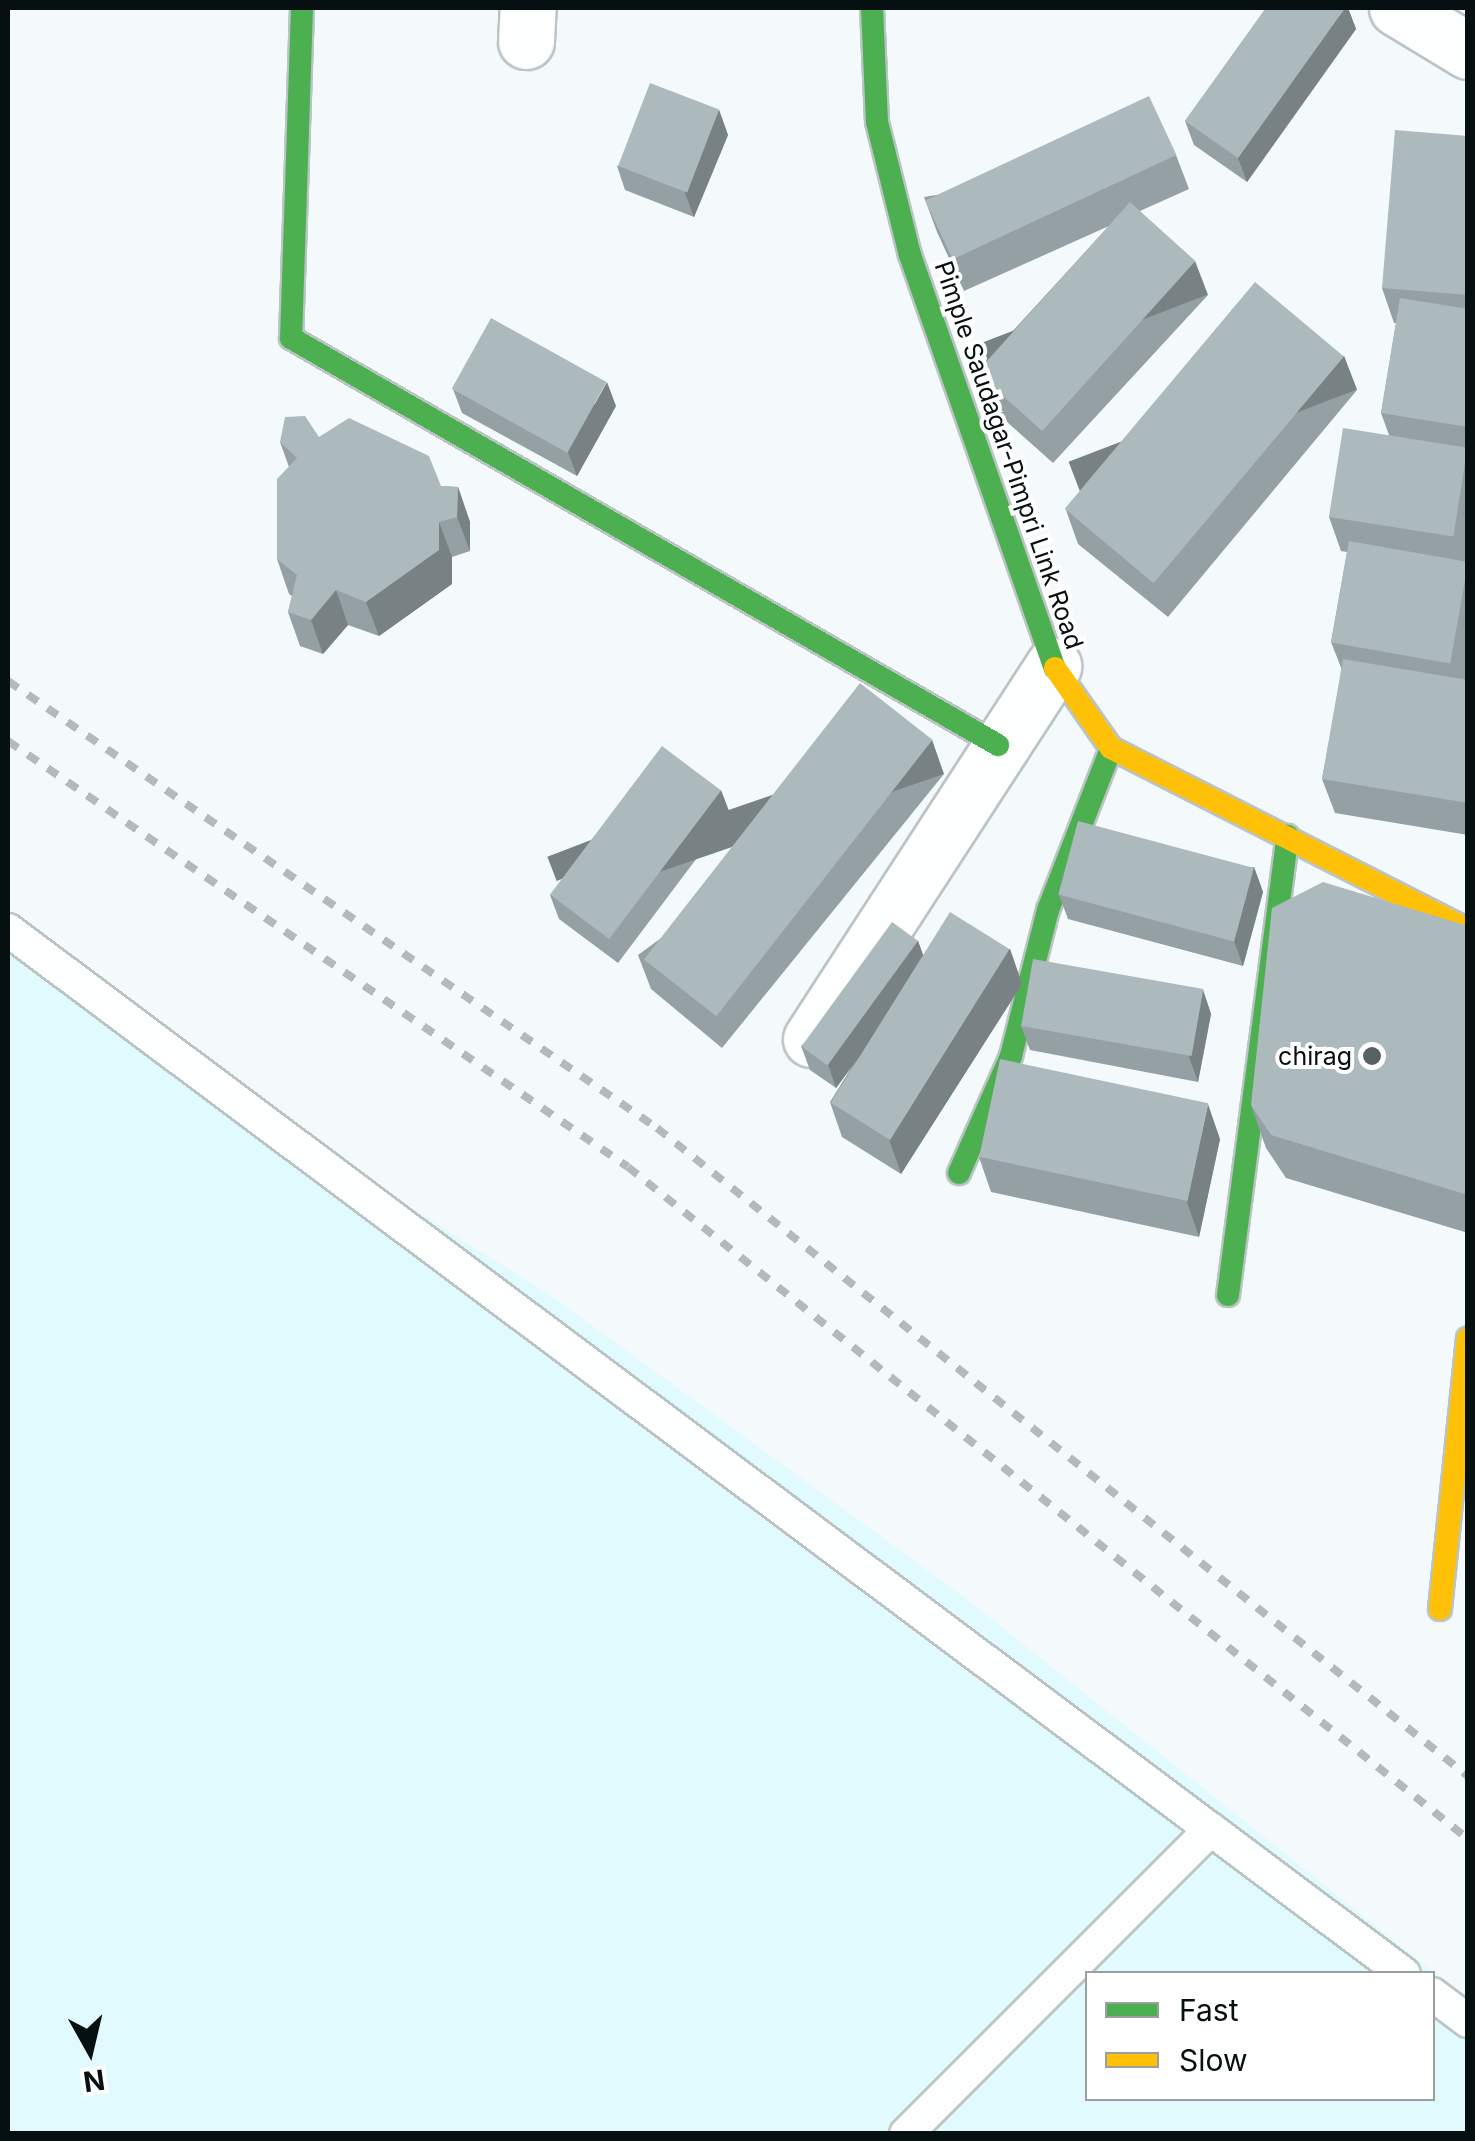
<!DOCTYPE html>
<style>
body{margin:0}
#map{position:relative;width:1475px;height:2141px;overflow:hidden;background:#f4fafb;font-family:Inter,sans-serif}
div>[style]{position:absolute}
[style*='--x']{left:calc(var(--x)*1px);top:calc(var(--y)*1px);width:calc(var(--w)*1px);rotate:calc(var(--a)*1deg)}
.built>*{inset:0;background:#e1fafd}
.roads{filter:drop-shadow(2px 0 #bbc4c5) drop-shadow(-2px 0 #bbc4c5) drop-shadow(0 2px #bbc4c5) drop-shadow(0 -2px #bbc4c5)}
.lane>*{height:32px;margin:-16px;padding:0 16px;transform-origin:16px;border-radius:16px;background:#fdfefe}
.street>*{height:55px;margin:-27.5px;padding:0 27.5px;transform-origin:27.5px;border-radius:27.5px;background:#fdfefe}
.fast>*{height:22px;margin:-11px;padding:0 11px;transform-origin:11px;border-radius:11px;background:#4caf50}
.slow>*{height:22px;margin:-11px;padding:0 11px;transform-origin:11px;border-radius:11px;background:#ffc107}
.rail>*{height:8px;margin-top:-4px;transform-origin:0;background:repeating-linear-gradient(90deg,#b6b9b9 0 12px,transparent 0 24px)}
.wall>*{inset:0;background:#94a0a3}
.shaded-wall>*{inset:0;background:#788285;transform-origin:0 0}
.building>*{inset:0;background:#acbabe;transform-origin:0 0}
.dots>*{width:28px;height:28px;translate:-50% -50%;box-sizing:border-box;border:5px solid #fff;border-radius:50%}
span{translate:-50% -50%;white-space:nowrap;text-align:center;line-height:1.15;-webkit-text-stroke:8px #fff;paint-order:stroke}
.street-label{font-size:25px;color:#061011}
.poi-label{font-size:25px;color:#061011}
.right{translate:-100% -50%;text-align:right}
.frame{position:absolute;inset:0;border:10px solid #061011;pointer-events:none}
.legend{position:absolute;left:1085px;top:1971px;width:350px;height:130px;box-sizing:border-box;background:#fff;border:2px solid #9b9fa0;margin:0;padding:12px 18px;list-style:none;font-size:30px;color:#061011}
.legend li{display:flex;align-items:center;gap:20px;height:50px}
.legend b{width:50px;border:2px solid #9b9fa0}
.north{position:absolute;left:40px;top:2001px;width:100px;height:100px;-webkit-text-stroke:8px #fff;paint-order:stroke;rotate:172deg;font-size:28px;font-weight:700;line-height:40px;text-align:center;color:#061011}
.north::after{content:'';display:block;margin:auto;width:35px;height:45px;background:#061011;clip-path:polygon(50% 0,100% 100%,50% 72%,0 100%)}
</style>
<div id="map">
<div class="built">
<div style="clip-path:polygon(evenodd,8px 954px,553px 1297px,964px 1597px,1439px 1977px,1467px 2003px,1467px 2133px,8px 2133px,8px 954px,1088px 1974px,1432px 1974px,1432px 2098px,1088px 2098px,1088px 1974px)"></div>
</div>
<div class="roads">
<div class="lane">
<div style="--x:8;--y:930;--w:1743;--a:36.79"></div>
<div style="--x:1432;--y:1994;--w:45;--a:36.9"></div>
<div style="--x:906;--y:2134;--w:431;--a:-45"></div>
</div>
<div class="street">
<div style="--x:1397;--y:8;--w:83;--a:31.2"></div>
<div style="--x:526;--y:41;--w:33;--a:-87"></div>
<div style="--x:811;--y:1039;--w:445;--a:-57"></div>
</div>
<div class="fast">
<div style="--x:302;--y:8;--w:330;--a:91.9"></div>
<div style="--x:291;--y:338;--w:816;--a:29.93"></div>
<div style="--x:872;--y:8;--w:114;--a:87.5"></div>
<div style="--x:877;--y:122;--w:137;--a:76.1"></div>
<div style="--x:910;--y:255;--w:438;--a:70.7"></div>
<div style="--x:959;--y:1173;--w:128;--a:-66"></div>
<div style="--x:1011;--y:1056;--w:151;--a:-75.8"></div>
<div style="--x:1048;--y:910;--w:174;--a:-68.7"></div>
<div style="--x:1228;--y:1295;--w:463;--a:-82.6"></div>
</div>
<div class="slow">
<div style="--x:1055;--y:668;--w:98;--a:55"></div>
<div style="--x:1111;--y:748;--w:401;--a:27"></div>
<div style="--x:1440;--y:1609;--w:272;--a:-84.1"></div>
</div>
</div>
<div class="rail">
<div style="--x:8;--y:681;--w:788;--a:34.56"></div>
<div style="--x:657;--y:1128;--w:1038;--a:38.63"></div>
<div style="--x:8;--y:741;--w:752;--a:34.49"></div>
<div style="--x:628;--y:1167;--w:1076;--a:38.66"></div>
</div>
<div class="wall">
<div style="clip-path:polygon(1266px 8px,1348px 8px,1356px 29px,1247px 182px,1194px 145px,1185px 121px)"></div>
<div style="clip-path:polygon(719px 110px,728px 135px,694px 217px,625px 190px,617px 166px)"></div>
<div style="clip-path:polygon(1468px 136px,1468px 835px,1335px 813px,1322px 779px,1342px 670px,1331px 642px,1347px 552px,1341px 551px,1329px 517px,1389px 435px,1381px 413px,1396px 323px,1394px 323px,1382px 288px)"></div>
<div style="clip-path:polygon(1176px 155px,1189px 189px,1140px 211px,1208px 295px,1053px 463px,988px 405px,976px 371px,1109px 226px,964px 291px,937px 232px,924px 197px)"></div>
<div style="clip-path:polygon(1344px 356px,1357px 390px,1168px 617px,1078px 544px,1066px 510px)"></div>
<div style="clip-path:polygon(453px 389px,616px 406px,577px 476px,462px 413px)"></div>
<div style="clip-path:polygon(319px 437px,441px 486px,458px 487px,470px 522px,470px 551px,452px 557px,452px 584px,379px 636px,348px 625px,323px 654px,300px 646px,288px 612px,292px 596px,289px 594px,277px 559px,289px 467px,280px 442px)"></div>
<div style="clip-path:polygon(932px 740px,944px 774px,722px 1048px,651px 989px,638px 955px)"></div>
<div style="clip-path:polygon(730px 814px,618px 963px,559px 919px,550px 895px)"></div>
<div style="clip-path:polygon(1254px 867px,1263px 892px,1243px 966px,1068px 919px,1059px 895px)"></div>
<div style="clip-path:polygon(1468px 926px,1468px 1233px,1286px 1178px,1266px 1148px,1251px 1105px)"></div>
<div style="clip-path:polygon(918px 941px,923px 955px,1010px 949px,1022px 984px,901px 1174px,842px 1137px,830px 1102px,853px 1065px,836px 1088px,810px 1070px,801px 1046px)"></div>
<div style="clip-path:polygon(1203px 990px,1211px 1014px,1198px 1082px,1030px 1050px,1021px 1026px)"></div>
<div style="clip-path:polygon(1220px 1139px,1199px 1237px,991px 1192px,979px 1157px)"></div>
</div>
<div class="shaded-wall">
<div style="clip-path:polygon(1345px 8px,1348px 8px,1356px 29px,1247px 182px,1238px 158px)"></div>
<div style="clip-path:polygon(719px 110px,728px 135px,694px 217px,685px 193px)"></div>
<div style="left:1195px;top:261px;width:36px;height:229px;rotate:69deg"></div>
<div style="left:1344px;top:356px;width:36px;height:295px;rotate:69deg"></div>
<div style="clip-path:polygon(607px 382px,616px 406px,577px 476px,568px 452px)"></div>
<div style="clip-path:polygon(458px 487px,470px 522px,470px 551px,457px 517px)"></div>
<div style="clip-path:polygon(439px 522px,452px 557px,452px 584px,379px 636px,366px 602px)"></div>
<div style="clip-path:polygon(336px 590px,348px 625px,323px 654px,311px 620px)"></div>
<div style="left:932px;top:740px;width:36px;height:352px;rotate:71deg"></div>
<div style="left:721px;top:790px;width:26px;height:186px;rotate:69deg"></div>
<div style="clip-path:polygon(1254px 867px,1263px 892px,1243px 966px,1234px 941px)"></div>
<div style="clip-path:polygon(918px 941px,927px 966px,836px 1088px,828px 1064px)"></div>
<div style="clip-path:polygon(1010px 949px,1022px 984px,901px 1174px,889px 1139px)"></div>
<div style="clip-path:polygon(1203px 990px,1211px 1014px,1198px 1082px,1189px 1057px)"></div>
<div style="clip-path:polygon(1208px 1104px,1220px 1139px,1199px 1237px,1187px 1202px)"></div>
</div>
<div class="building">
<div style="clip-path:polygon(1266px 8px,1345px 8px,1238px 158px,1185px 121px)"></div>
<div style="left:650px;top:83px;width:74px;height:89px;rotate:21deg"></div>
<div style="left:1149px;top:96px;width:65px;height:247px;rotate:65deg"></div>
<div style="clip-path:polygon(1395px 130px,1468px 136px,1468px 295px,1382px 288px)"></div>
<div style="left:1130px;top:202px;width:88px;height:229px;rotate:42deg"></div>
<div style="left:1255px;top:282px;width:116px;height:296px;rotate:40deg"></div>
<div style="clip-path:polygon(1400px 298px,1468px 309px,1468px 427px,1381px 413px)"></div>
<div style="left:491px;top:318px;width:132px;height:81px;rotate:29deg"></div>
<div style="clip-path:polygon(305px 416px,319px 437px,349px 418px,429px 456px,441px 486px,458px 487px,457px 517px,439px 522px,439px 550px,366px 602px,336px 590px,311px 620px,288px 612px,297px 575px,277px 559px,277px 479px,297px 458px,280px 442px,285px 417px)"></div>
<div style="left:1343px;top:428px;width:126px;height:90px;rotate:9deg"></div>
<div style="left:1349px;top:541px;width:121px;height:103px;rotate:10deg"></div>
<div style="clip-path:polygon(1343px 659px,1468px 680px,1468px 803px,1322px 779px)"></div>
<div style="left:860px;top:683px;width:92px;height:351px;rotate:38deg"></div>
<div style="left:662px;top:746px;width:74px;height:186px;rotate:37deg"></div>
<div style="left:1078px;top:821px;width:182px;height:76px;rotate:15deg"></div>
<div style="clip-path:polygon(1323px 882px,1468px 926px,1468px 1195px,1271px 1135px,1251px 1105px,1272px 908px)"></div>
<div style="left:950px;top:912px;width:70px;height:225px;rotate:32deg"></div>
<div style="left:892px;top:922px;width:32px;height:154px;rotate:36deg"></div>
<div style="left:1033px;top:959px;width:173px;height:68px;rotate:10deg"></div>
<div style="left:1000px;top:1059px;width:213px;height:100px;rotate:12deg"></div>
</div>
<div class="dots">
<div style="left:1372px;top:1056px;background:#596263"></div>
</div>
<div class="street-label">
<span style="left:1009px;top:455px;rotate:71deg">Pimple Saudagar-Pimpri Link Road</span>
</div>
<div class="poi-label">
<span class="right" style="left:1352px;top:1056px">chirag</span>
</div>
<div class="frame"></div>
<ul class="legend">
<li><b style="height:12px;background:#4caf50"></b>Fast</li>
<li><b style="height:12px;background:#ffc107"></b>Slow</li>
</ul>
<div class="north">N</div>
</div>
